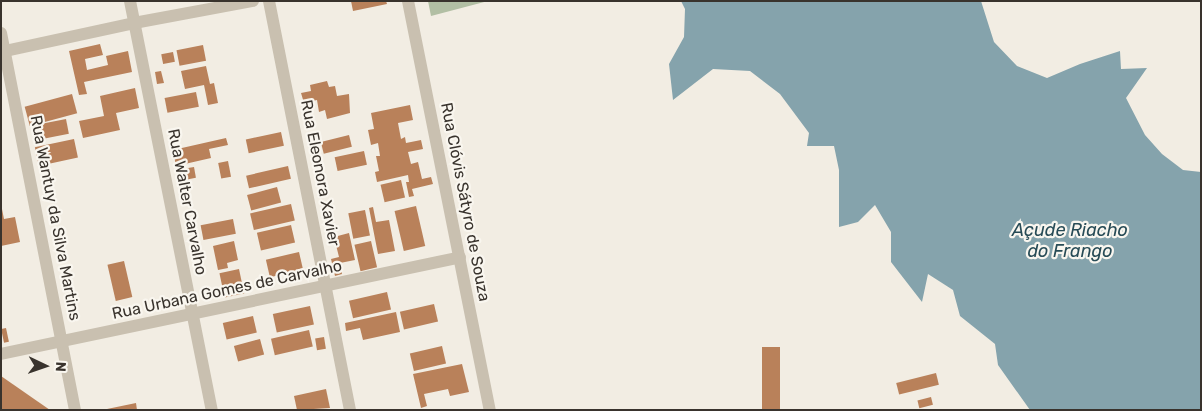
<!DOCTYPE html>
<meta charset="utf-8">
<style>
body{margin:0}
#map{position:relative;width:1202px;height:411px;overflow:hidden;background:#f2ede3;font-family:Rubik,sans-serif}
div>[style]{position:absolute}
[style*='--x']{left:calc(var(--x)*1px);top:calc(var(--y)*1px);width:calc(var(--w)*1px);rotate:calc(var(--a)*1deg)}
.green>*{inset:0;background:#b2bfa4}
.water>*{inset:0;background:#85a3ac}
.building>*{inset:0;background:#b9815a;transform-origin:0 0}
.minor>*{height:12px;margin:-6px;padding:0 6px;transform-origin:6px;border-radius:6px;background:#c9c0b0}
span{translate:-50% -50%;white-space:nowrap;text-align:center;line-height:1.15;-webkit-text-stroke:4.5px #f9f6ef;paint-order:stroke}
.street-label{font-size:16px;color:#39332d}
.water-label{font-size:18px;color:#274b56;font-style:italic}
.frame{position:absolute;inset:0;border:2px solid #39332d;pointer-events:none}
.north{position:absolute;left:20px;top:341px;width:50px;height:50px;-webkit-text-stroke:4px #f9f6ef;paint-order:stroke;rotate:93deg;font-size:14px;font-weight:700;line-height:20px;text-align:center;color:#39332d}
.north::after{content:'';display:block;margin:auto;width:18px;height:22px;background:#39332d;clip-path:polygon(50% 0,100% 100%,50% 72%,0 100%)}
</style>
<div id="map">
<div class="green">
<div style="clip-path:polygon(428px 1px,488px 1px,431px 16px)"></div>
</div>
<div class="water">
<div style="clip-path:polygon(681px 1px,981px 1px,994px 42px,1017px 66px,1047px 78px,1080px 64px,1120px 51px,1121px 69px,1147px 68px,1126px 98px,1145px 135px,1162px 154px,1183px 170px,1201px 172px,1201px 410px,1030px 410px,998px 365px,995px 344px,960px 316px,953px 290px,928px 274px,922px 302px,891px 262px,891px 232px,875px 205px,858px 222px,839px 227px,839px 170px,834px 146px,807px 146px,809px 133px,780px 94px,750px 71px,713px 69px,673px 100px,669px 64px,684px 37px,685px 9px)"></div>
</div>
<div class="building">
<div style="clip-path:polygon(351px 1px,386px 1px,387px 4px,353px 11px)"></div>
<div style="clip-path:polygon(100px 44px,103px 55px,85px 59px,87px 70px,108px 65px,106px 56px,128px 51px,132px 72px,84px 82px,87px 94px,79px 95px,69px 51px)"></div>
<div style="left:203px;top:45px;width:16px;height:27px;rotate:79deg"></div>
<div style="left:173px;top:52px;width:10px;height:12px;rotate:79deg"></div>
<div style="clip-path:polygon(206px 66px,210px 84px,214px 83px,218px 103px,208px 105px,204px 85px,185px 89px,181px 71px)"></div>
<div style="clip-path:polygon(161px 71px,164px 83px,157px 84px,155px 72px)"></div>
<div style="clip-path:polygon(327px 81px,329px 87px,335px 86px,337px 96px,349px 94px,350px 113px,327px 119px,325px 110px,319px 112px,317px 100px,304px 103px,301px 93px,311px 91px,310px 85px)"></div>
<div style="clip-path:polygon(135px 88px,139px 108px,116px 113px,120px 130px,83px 138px,79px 121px,104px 116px,100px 96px)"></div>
<div style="left:196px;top:92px;width:15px;height:32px;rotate:79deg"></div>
<div style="left:72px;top:94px;width:20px;height:49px;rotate:75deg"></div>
<div style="clip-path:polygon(410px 105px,413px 120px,398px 123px,401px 139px,405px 137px,406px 143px,421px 140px,423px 149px,408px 152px,411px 164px,418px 162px,422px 179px,431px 177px,433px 184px,412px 189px,414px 196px,409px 197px,406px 182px,409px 182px,408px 175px,377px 182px,375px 172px,379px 171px,376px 156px,380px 156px,378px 143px,371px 145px,368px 130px,374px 129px,371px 113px)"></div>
<div style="left:66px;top:119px;width:15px;height:35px;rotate:79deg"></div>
<div style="left:281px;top:132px;width:14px;height:36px;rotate:78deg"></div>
<div style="left:349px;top:135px;width:12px;height:29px;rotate:76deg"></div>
<div style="clip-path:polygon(226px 138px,228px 145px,209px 149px,211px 158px,176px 166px,173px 150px)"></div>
<div style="left:74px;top:139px;width:19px;height:40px;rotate:78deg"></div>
<div style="left:364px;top:151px;width:14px;height:30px;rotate:78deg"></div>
<div style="left:228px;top:161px;width:16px;height:10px;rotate:79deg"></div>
<div style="left:288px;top:166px;width:13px;height:43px;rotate:77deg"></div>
<div style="left:194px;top:167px;width:11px;height:9px;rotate:80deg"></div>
<div style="left:401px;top:180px;width:18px;height:21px;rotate:77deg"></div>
<div style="left:277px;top:187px;width:16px;height:31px;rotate:75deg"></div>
<div style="left:291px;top:204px;width:17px;height:42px;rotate:77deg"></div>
<div style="left:416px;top:206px;width:41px;height:22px;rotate:77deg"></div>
<div style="clip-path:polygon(373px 207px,376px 222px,389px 220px,395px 251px,378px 254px,369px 208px)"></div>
<div style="clip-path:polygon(2px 209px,4px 219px,15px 217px,20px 242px,1px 246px)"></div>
<div style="left:365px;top:210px;width:26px;height:17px;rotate:79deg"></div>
<div style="left:233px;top:219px;width:15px;height:33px;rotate:79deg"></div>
<div style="left:291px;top:225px;width:18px;height:35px;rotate:77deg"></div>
<div style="clip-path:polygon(349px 233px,355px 260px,340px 263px,342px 274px,335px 276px,331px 259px,339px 257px,334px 237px)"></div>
<div style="clip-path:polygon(234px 241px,238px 260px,227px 263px,228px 268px,218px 270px,213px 246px)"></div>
<div style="left:371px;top:241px;width:27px;height:17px;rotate:77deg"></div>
<div style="left:299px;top:252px;width:18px;height:34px;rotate:77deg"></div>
<div style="left:124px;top:261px;width:37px;height:17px;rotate:77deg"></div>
<div style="left:239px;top:269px;width:25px;height:20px;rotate:78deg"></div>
<div style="left:387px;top:292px;width:18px;height:39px;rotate:77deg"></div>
<div style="left:434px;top:304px;width:18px;height:35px;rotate:77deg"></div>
<div style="left:310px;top:306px;width:19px;height:38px;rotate:78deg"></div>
<div style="clip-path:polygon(396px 312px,400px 332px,363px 340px,360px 328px,346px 331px,345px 323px)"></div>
<div style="left:253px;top:316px;width:17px;height:31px;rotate:77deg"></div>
<div style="left:6px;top:328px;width:14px;height:5px;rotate:78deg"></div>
<div style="left:309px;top:330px;width:17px;height:39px;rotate:77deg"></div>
<div style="left:324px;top:337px;width:12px;height:9px;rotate:81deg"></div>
<div style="left:260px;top:339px;width:16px;height:27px;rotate:75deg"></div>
<div style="left:442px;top:346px;width:18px;height:33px;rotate:77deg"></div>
<div style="left:762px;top:347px;width:18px;height:63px"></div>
<div style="clip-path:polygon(462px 364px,469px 392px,450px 396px,448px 389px,424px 394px,427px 406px,421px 408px,413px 374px)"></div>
<div style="left:936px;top:373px;width:12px;height:41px;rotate:76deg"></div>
<div style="clip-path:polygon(1px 376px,50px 410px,1px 410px)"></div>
<div style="clip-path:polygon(326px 389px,330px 408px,297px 410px,294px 396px)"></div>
<div style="left:931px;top:397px;width:8px;height:14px;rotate:76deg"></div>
<div style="clip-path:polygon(136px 403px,137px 410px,107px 410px,107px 409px)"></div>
</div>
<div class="minor">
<div style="--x:130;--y:1;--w:417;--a:78.7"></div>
<div style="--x:269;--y:1;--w:417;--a:78.8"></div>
<div style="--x:408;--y:1;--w:417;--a:78.7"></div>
<div style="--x:1;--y:33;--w:384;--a:78.9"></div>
<div style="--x:1;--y:52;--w:136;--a:-12.3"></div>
<div style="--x:134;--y:23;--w:121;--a:-10.5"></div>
<div style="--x:1;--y:354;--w:469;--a:-11.9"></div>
</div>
<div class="street-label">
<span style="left:320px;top:173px;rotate:79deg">Rua Eleonora Xavier</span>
<span style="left:187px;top:202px;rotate:79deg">Rua Walter Carvalho</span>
<span style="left:465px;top:202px;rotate:79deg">Rua Clóvis Sátyro de Souza</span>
<span style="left:55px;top:218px;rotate:79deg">Rua Wantuy da Silva Martins</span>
<span style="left:227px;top:290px;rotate:-12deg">Rua Urbana Gomes de Carvalho</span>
</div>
<div class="water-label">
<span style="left:1070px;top:241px">Açude Riacho<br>do Frango</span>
</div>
<div class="frame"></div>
<div class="north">N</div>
</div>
